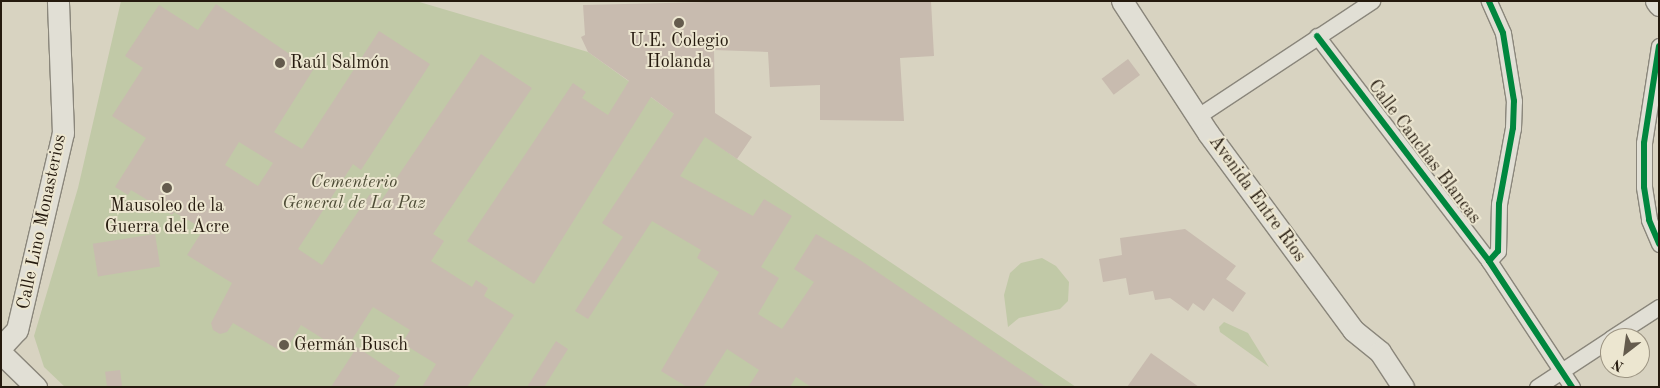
<!DOCTYPE html>
<meta charset="utf-8">
<style>
body{margin:0}
#map{position:relative;width:1660px;height:388px;overflow:hidden;background:#d8d3c1;font-family:"Old Standard TT",serif}
div>[style]{position:absolute}
[style*='--x']{left:calc(var(--x)*1px);top:calc(var(--y)*1px);width:calc(var(--w)*1px);rotate:calc(var(--a)*1deg)}
.green>*{inset:0;background:#c1c9a7}
.building>*{inset:0;background:#c8bbaf;transform-origin:0 0}
.roads{filter:drop-shadow(1px 0 #8a867b) drop-shadow(-1px 0 #8a867b) drop-shadow(0 1px #8a867b) drop-shadow(0 -1px #8a867b)}
.street>*{height:15px;margin:-7.5px;padding:0 7.5px;transform-origin:7.5px;border-radius:7.5px;background:#e1dfd5}
.secondary>*{height:21px;margin:-10.5px;padding:0 10.5px;transform-origin:10.5px;border-radius:10.5px;background:#e1dfd5}
.cycleway>*{height:6px;margin:-3px;padding:0 3px;transform-origin:3px;border-radius:3px;background:#00873e}
.dots>*{width:14px;height:14px;translate:-50% -50%;box-sizing:border-box;border:2px solid #ece6d0;border-radius:50%}
span{translate:-50% -50%;white-space:nowrap;text-align:center;line-height:1.15;-webkit-text-stroke:4px #ece6d0;paint-order:stroke}
.poi-label{font-size:18px;color:#251a0e}
.left{translate:0 -50%;text-align:left}
.street-label{font-size:18px;color:#251a0e}
.park-label{font-size:18px;color:#4e4c36;font-style:italic}
.frame{position:absolute;inset:0;border:2px solid #251a0e;pointer-events:none}
.north{position:absolute;left:1600px;top:328px;width:50px;height:50px;box-sizing:border-box;background:#ece6d0;border:1px solid #9c9482;border-radius:50%;rotate:210deg;font-size:14px;font-weight:700;line-height:20px;text-align:center;color:#251a0e}
.north::after{content:'';display:block;margin:auto;width:18px;height:22px;background:#645b4d;clip-path:polygon(50% 0,100% 100%,50% 72%,0 100%)}
</style>
<div id="map">
<div class="green">
<div style="clip-path:polygon(121px 1px,416px 1px,588px 52px,737px 159px,1076px 387px,65px 387px,44px 367px,34px 336px,78px 188px)"></div>
<div style="clip-path:polygon(1042px 258px,1056px 266px,1069px 282px,1068px 301px,1060px 309px,1019px 318px,1008px 327px,1004px 295px,1010px 273px,1021px 263px)"></div>
<div style="clip-path:polygon(1224px 322px,1248px 333px,1269px 367px,1220px 332px,1219px 327px)"></div>
</div>
<div class="building">
<div style="clip-path:polygon(749px 1px,931px 1px,934px 56px,900px 58px,904px 121px,820px 120px,820px 85px,770px 87px,768px 52px,714px 50px,715px 113px,752px 137px,737px 159px,705px 137px,680px 176px,753px 216px,764px 199px,792px 216px,761px 267px,779px 278px,758px 314px,782px 329px,814px 282px,794px 269px,816px 234px,857px 258px,1046px 387px,811px 387px,796px 377px,790px 387px,748px 387px,759px 370px,727px 349px,703px 387px,687px 387px,661px 371px,719px 272px,697px 258px,701px 250px,652px 221px,588px 319px,575px 311px,623px 237px,602px 223px,674px 114px,651px 97px,534px 284px,467px 241px,573px 83px,586px 92px,582px 98px,608px 115px,629px 81px,588px 52px,581px 37px,585px 35px,583px 5px)"></div>
<div style="clip-path:polygon(evenodd,216px 4px,313px 70px,274px 132px,302px 149px,379px 31px,430px 64px,361px 170px,353px 164px,298px 249px,322px 265px,370px 194px,381px 201px,481px 54px,532px 88px,433px 234px,444px 241px,431px 261px,472px 287px,476px 280px,488px 288px,484px 296px,514px 315px,467px 387px,422px 387px,436px 364px,402px 343px,410px 330px,373px 307px,344px 352px,301px 325px,284px 353px,233px 323px,227px 332px,220px 334px,213px 330px,211px 323px,232px 283px,187px 255px,201px 233px,198px 231px,200px 227px,174px 212px,172px 215px,131px 190px,128px 195px,115px 187px,146px 138px,112px 116px,143px 68px,125px 56px,159px 5px,198px 30px,216px 4px,239px 142px,273px 163px,258px 186px,225px 165px,239px 142px)"></div>
<div style="left:1128px;top:59px;width:20px;height:33px;rotate:53deg"></div>
<div style="clip-path:polygon(1185px 229px,1236px 266px,1226px 279px,1246px 293px,1233px 312px,1213px 298px,1204px 311px,1193px 303px,1188px 311px,1170px 298px,1155px 300px,1153px 291px,1129px 295px,1126px 278px,1103px 282px,1099px 259px,1122px 255px,1120px 238px)"></div>
<div style="left:155px;top:234px;width:33px;height:63px;rotate:81deg"></div>
<div style="clip-path:polygon(556px 341px,568px 349px,544px 387px,527px 387px)"></div>
<div style="clip-path:polygon(357px 347px,400px 376px,393px 387px,331px 387px)"></div>
<div style="clip-path:polygon(1151px 353px,1199px 387px,1127px 387px)"></div>
<div style="left:120px;top:370px;width:17px;height:15px;rotate:83deg"></div>
</div>
<div class="roads">
<div class="street">
<div style="--x:1317;--y:36;--w:283;--a:52.6"></div>
<div style="--x:1489;--y:261;--w:151;--a:56.6"></div>
<div style="--x:1659;--y:46;--w:98;--a:98.8"></div>
<div style="--x:1644;--y:143;--w:44;--a:90"></div>
<div style="--x:1644;--y:187;--w:33;--a:81"></div>
<div style="--x:1649;--y:220;--w:26;--a:67"></div>
<div style="--x:1198;--y:116;--w:209;--a:-33.5"></div>
<div style="--x:1489;--y:261;--w:13;--a:-48"></div>
<div style="--x:1498;--y:251;--w:47;--a:-88.8"></div>
<div style="--x:1499;--y:204;--w:77;--a:-79.6"></div>
<div style="--x:1513;--y:128;--w:27;--a:-88"></div>
<div style="--x:1514;--y:101;--w:69;--a:-99.2"></div>
<div style="--x:1503;--y:33;--w:35;--a:-114"></div>
<div style="--x:1611;--y:338;--w:57;--a:-32.9"></div>
<div style="--x:1537;--y:387;--w:87;--a:-33.3"></div>
</div>
<div class="secondary">
<div style="--x:1122;--y:1;--w:158;--a:56.9"></div>
<div style="--x:1208;--y:133;--w:245;--a:53.6"></div>
<div style="--x:1353;--y:330;--w:35;--a:39"></div>
<div style="--x:1380;--y:352;--w:42;--a:56.7"></div>
<div style="--x:1656;--y:1;--w:5;--a:53"></div>
<div style="--x:1;--y:347;--w:23;--a:-47"></div>
<div style="--x:17;--y:330;--w:202;--a:-76.9"></div>
<div style="--x:63;--y:133;--w:132;--a:-92.2"></div>
<div style="--x:1;--y:353;--w:49;--a:44.2"></div>
</div>
</div>
<div class="cycleway">
<div style="--x:1317;--y:36;--w:283;--a:52.6"></div>
<div style="--x:1489;--y:261;--w:151;--a:56.6"></div>
<div style="--x:1659;--y:46;--w:98;--a:98.8"></div>
<div style="--x:1644;--y:143;--w:44;--a:90"></div>
<div style="--x:1644;--y:187;--w:33;--a:81"></div>
<div style="--x:1649;--y:220;--w:26;--a:67"></div>
<div style="--x:1489;--y:261;--w:13;--a:-48"></div>
<div style="--x:1498;--y:251;--w:47;--a:-88.8"></div>
<div style="--x:1499;--y:204;--w:77;--a:-79.6"></div>
<div style="--x:1513;--y:128;--w:27;--a:-88"></div>
<div style="--x:1514;--y:101;--w:69;--a:-99.2"></div>
<div style="--x:1503;--y:33;--w:35;--a:-114"></div>
</div>
<div class="dots">
<div style="left:679px;top:23px;background:#645b4d"></div>
<div style="left:280px;top:63px;background:#645b4d"></div>
<div style="left:167px;top:188px;background:#645b4d"></div>
<div style="left:284px;top:345px;background:#645b4d"></div>
</div>
<div class="poi-label">
<span style="left:679px;top:52px">U.E. Colegio<br>Holanda</span>
<span class="left" style="left:290px;top:63px">Raúl Salmón</span>
<span style="left:167px;top:217px">Mausoleo de la<br>Guerra del Acre</span>
<span class="left" style="left:294px;top:345px">Germán Busch</span>
</div>
<div class="street-label">
<span style="left:1424px;top:152px;rotate:53deg">Calle Canchas Blancas</span>
<span style="left:1257px;top:199px;rotate:54deg">Avenida Entre Rios</span>
<span style="left:42px;top:222px;rotate:-78deg">Calle Lino Monasterios</span>
</div>
<div class="park-label">
<span style="left:354px;top:193px">Cementerio<br>General de La Paz</span>
</div>
<div class="frame"></div>
<div class="north">N</div>
</div>
